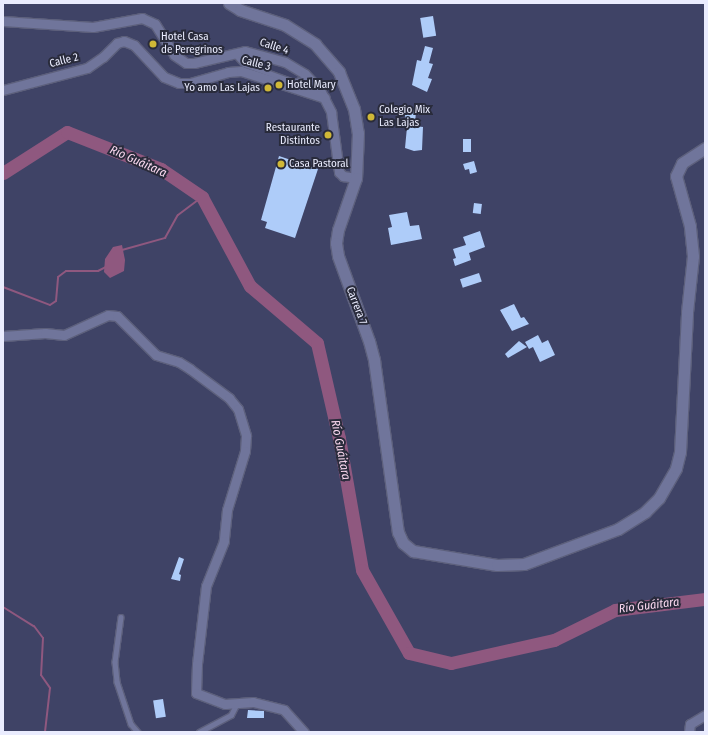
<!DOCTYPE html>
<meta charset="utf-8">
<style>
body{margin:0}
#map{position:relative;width:708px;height:735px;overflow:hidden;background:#3f4366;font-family:"Fira Sans Condensed",sans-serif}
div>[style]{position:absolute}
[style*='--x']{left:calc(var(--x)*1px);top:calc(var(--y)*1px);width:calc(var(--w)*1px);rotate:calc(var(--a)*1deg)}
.water>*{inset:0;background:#8f587f}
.stream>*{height:2px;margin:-1px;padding:0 1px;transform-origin:1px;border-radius:1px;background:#8f587f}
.river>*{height:13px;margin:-6.5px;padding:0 6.5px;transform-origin:6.5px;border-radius:6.5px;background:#8f587f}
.building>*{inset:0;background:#aeccf9;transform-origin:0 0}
.roads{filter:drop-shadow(1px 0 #5d607c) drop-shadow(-1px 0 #5d607c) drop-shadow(0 1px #5d607c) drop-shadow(0 -1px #5d607c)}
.service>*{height:4.5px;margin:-2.25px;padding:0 2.25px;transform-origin:2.25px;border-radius:2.25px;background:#70759b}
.minor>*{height:9px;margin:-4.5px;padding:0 4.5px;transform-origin:4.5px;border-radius:4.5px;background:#70759b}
.tertiary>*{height:11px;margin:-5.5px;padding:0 5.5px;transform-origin:5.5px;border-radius:5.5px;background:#70759b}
.dots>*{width:11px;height:11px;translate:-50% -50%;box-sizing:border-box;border:2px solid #292b3b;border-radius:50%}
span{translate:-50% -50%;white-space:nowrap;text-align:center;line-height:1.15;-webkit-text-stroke:4px #292b3b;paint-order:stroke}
.poi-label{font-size:11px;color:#eaecfe}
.left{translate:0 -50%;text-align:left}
.right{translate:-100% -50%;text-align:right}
.street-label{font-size:11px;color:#eaecfe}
.water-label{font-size:12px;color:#fad8ef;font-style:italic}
.frame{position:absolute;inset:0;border:4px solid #eaecfe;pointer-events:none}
</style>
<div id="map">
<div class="water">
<div style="clip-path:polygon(122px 245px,125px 260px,124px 271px,110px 278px,104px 272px,105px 259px,113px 247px)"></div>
</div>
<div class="stream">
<div style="--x:122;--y:250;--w:45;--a:-15.6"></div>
<div style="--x:165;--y:238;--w:26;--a:-61"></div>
<div style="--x:178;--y:215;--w:30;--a:-37"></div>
<div style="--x:3;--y:287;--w:50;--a:21"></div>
<div style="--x:50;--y:305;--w:7;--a:-34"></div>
<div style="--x:56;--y:301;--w:24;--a:-85"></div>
<div style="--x:58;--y:277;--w:10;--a:-37"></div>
<div style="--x:66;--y:271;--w:32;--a:0"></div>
<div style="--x:98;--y:271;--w:9;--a:-27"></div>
<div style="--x:3;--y:607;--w:36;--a:32"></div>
<div style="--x:34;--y:626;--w:15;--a:53"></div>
<div style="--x:43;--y:638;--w:37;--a:93"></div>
<div style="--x:41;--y:675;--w:16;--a:55"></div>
<div style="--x:50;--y:688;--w:44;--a:96.5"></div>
</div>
<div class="river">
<div style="--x:3;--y:173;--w:76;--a:-32.6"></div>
<div style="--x:67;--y:132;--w:101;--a:21.5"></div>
<div style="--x:161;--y:169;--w:50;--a:34.3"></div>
<div style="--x:202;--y:197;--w:101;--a:61.7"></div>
<div style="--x:250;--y:286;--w:88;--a:40.4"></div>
<div style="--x:317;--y:343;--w:98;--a:77"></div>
<div style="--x:339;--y:438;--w:134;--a:80.1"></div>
<div style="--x:362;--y:570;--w:95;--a:60.5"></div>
<div style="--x:409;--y:653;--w:43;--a:13.4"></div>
<div style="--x:451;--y:663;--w:106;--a:-12.6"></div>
<div style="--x:554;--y:640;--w:68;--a:-26.2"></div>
<div style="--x:615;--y:610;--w:91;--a:-7"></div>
</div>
<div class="building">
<div style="left:433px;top:16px;width:20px;height:13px;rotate:81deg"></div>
<div style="clip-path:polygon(425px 46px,433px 48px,429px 63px,433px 64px,428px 78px,432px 79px,427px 92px,412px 85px,417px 60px,421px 61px)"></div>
<div style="clip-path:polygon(404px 109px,416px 110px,415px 126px,423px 127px,422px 150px,414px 151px,405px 148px,407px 127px)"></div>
<div style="left:463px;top:139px;width:8px;height:13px"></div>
<div style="clip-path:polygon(279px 156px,318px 169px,295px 238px,265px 228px,267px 222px,261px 220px)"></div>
<div style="clip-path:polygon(474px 161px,477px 172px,470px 174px,469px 169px,465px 170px,463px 164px)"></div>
<div style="left:474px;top:203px;width:8px;height:10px;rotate:7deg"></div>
<div style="clip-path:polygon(407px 212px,410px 226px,419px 225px,422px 239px,391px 245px,388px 228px,392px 227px,389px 215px)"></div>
<div style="clip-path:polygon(480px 231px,485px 247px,469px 253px,471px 260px,455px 266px,453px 259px,456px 258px,453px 249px,466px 245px,463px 237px)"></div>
<div style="left:479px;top:273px;width:9px;height:20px;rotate:72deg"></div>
<div style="clip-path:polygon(514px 304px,521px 318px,524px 317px,529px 324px,512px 331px,500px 310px)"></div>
<div style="clip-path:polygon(538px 335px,542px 343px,548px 340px,555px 355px,540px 362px,533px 347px,529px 349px,525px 342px)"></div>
<div style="clip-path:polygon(519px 341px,527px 347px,508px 358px,505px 354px)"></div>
<div style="clip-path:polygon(179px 557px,184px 559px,179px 574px,181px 575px,180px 581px,171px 579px)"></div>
<div style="left:163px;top:699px;width:18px;height:10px;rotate:81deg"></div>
<div style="clip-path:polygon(248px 710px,264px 711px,264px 718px,247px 718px)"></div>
</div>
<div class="roads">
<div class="service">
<div style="--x:235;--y:54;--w:13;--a:48"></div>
<div style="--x:244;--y:64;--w:53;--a:19.8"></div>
<div style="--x:294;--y:82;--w:15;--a:-20"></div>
<div style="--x:121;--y:617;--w:45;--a:97.6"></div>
<div style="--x:115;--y:662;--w:20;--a:84"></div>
<div style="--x:117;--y:682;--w:44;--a:71.6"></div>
<div style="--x:131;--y:724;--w:11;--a:49"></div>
<div style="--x:199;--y:732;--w:36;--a:-28"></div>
<div style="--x:231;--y:715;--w:13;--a:-63"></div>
</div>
<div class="minor">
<div style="--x:3;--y:21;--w:90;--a:3.8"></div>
<div style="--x:93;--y:27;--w:50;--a:-10.4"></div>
<div style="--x:142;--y:18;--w:14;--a:25"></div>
<div style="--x:155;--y:24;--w:36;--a:58"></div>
<div style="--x:174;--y:55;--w:14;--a:34"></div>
<div style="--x:186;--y:63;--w:8;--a:0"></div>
<div style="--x:194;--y:63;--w:52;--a:-13.2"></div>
<div style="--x:245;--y:51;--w:41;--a:15.4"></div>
<div style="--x:285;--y:62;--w:23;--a:31"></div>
<div style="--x:305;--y:74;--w:22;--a:47"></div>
<div style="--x:320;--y:90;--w:25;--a:63"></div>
<div style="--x:331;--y:112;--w:61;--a:82.4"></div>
<div style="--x:339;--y:172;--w:6;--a:45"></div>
<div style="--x:343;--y:176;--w:13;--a:9"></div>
<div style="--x:3;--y:90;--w:87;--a:-14.7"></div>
<div style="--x:87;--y:68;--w:19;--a:-35"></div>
<div style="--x:103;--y:57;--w:20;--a:-45"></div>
<div style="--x:117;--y:43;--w:7;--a:-16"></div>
<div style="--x:124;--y:41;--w:11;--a:22"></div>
<div style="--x:134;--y:45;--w:44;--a:46.8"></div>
<div style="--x:164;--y:77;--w:16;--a:22"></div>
<div style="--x:179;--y:83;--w:11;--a:0"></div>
<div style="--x:190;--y:83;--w:40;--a:-16"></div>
<div style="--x:228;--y:72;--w:13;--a:-4"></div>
<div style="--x:241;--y:71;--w:88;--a:17.8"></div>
<div style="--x:3;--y:336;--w:42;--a:-4.1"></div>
<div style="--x:45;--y:333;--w:19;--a:6"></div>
<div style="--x:64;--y:335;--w:48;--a:-24.4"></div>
<div style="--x:108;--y:315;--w:9;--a:6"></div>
<div style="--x:117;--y:316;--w:55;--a:45"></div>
<div style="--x:156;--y:355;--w:24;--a:17"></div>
<div style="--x:179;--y:362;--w:13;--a:32"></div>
<div style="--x:190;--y:369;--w:49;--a:36.6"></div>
<div style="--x:229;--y:398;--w:14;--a:51"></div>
<div style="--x:238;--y:409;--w:28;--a:73"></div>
<div style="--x:246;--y:436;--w:15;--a:94"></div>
<div style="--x:245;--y:451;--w:62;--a:107"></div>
<div style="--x:227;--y:510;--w:31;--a:96"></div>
<div style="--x:224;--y:541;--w:48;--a:111.8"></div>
<div style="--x:206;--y:586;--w:79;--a:96.6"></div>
<div style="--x:197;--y:664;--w:29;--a:92"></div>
<div style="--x:196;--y:693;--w:31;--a:21"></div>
<div style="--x:225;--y:704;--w:28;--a:-4"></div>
<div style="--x:253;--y:702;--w:32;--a:14"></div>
<div style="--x:284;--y:710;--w:30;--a:48"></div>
<div style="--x:689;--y:732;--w:8;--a:-83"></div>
<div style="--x:690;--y:724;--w:17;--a:-31"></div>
</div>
<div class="tertiary">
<div style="--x:229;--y:3;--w:13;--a:32"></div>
<div style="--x:240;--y:10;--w:47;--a:18.4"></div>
<div style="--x:285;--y:25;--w:36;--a:32"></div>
<div style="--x:315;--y:44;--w:37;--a:49"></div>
<div style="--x:339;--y:72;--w:40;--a:68"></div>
<div style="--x:354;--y:109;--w:24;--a:81"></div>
<div style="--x:358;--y:133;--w:45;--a:92.5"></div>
<div style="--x:356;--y:178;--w:55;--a:109.1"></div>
<div style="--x:338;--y:230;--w:13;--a:99"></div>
<div style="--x:336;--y:243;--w:13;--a:81"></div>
<div style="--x:338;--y:256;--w:90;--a:70"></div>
<div style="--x:369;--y:341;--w:20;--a:75"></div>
<div style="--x:374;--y:360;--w:174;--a:82.1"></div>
<div style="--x:398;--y:532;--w:12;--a:66"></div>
<div style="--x:403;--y:543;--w:13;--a:39"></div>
<div style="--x:413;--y:551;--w:85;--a:9.5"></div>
<div style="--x:497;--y:565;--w:27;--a:-2"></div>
<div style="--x:524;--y:564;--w:100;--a:-20.4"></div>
<div style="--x:618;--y:529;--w:32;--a:-32"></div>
<div style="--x:645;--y:512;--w:20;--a:-45"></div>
<div style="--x:659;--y:498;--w:34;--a:-60"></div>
<div style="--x:676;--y:468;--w:16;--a:-76"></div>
<div style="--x:680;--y:452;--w:140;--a:-87.1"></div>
<div style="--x:687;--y:312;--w:56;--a:-83.9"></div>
<div style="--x:693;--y:256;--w:30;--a:-96"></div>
<div style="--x:690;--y:226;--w:52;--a:-105.6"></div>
<div style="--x:676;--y:176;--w:14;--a:-65"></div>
<div style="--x:682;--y:163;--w:27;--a:-33"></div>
</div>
</div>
<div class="dots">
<div style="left:153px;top:44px;background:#d0b837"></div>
<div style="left:279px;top:85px;background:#d0b837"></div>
<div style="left:268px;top:88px;background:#d0b837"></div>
<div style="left:371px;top:117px;background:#d0b837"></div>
<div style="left:328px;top:135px;background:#d0b837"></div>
<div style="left:281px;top:164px;background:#d0b837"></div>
</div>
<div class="poi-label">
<span class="left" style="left:161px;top:44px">Hotel Casa<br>de Peregrinos</span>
<span class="left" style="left:287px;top:85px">Hotel Mary</span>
<span class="right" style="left:260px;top:88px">Yo amo Las Lajas</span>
<span class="left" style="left:379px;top:117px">Colegio Mix<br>Las Lajas</span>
<span class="right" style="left:320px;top:135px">Restaurante<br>Distintos</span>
<span class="left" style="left:289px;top:164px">Casa Pastoral</span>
</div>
<div class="street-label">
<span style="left:274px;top:47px;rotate:18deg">Calle 4</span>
<span style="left:64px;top:61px;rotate:-14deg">Calle 2</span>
<span style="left:256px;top:64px;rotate:15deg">Calle 3</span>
<span style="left:356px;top:306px;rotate:69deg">Carrera 7</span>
</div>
<div class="water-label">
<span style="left:138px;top:162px;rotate:24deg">Río Guáitara</span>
<span style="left:340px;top:450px;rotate:79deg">Río Guáitara</span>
<span style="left:649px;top:606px;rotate:-7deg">Río Guáitara</span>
</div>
<div class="frame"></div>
</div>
